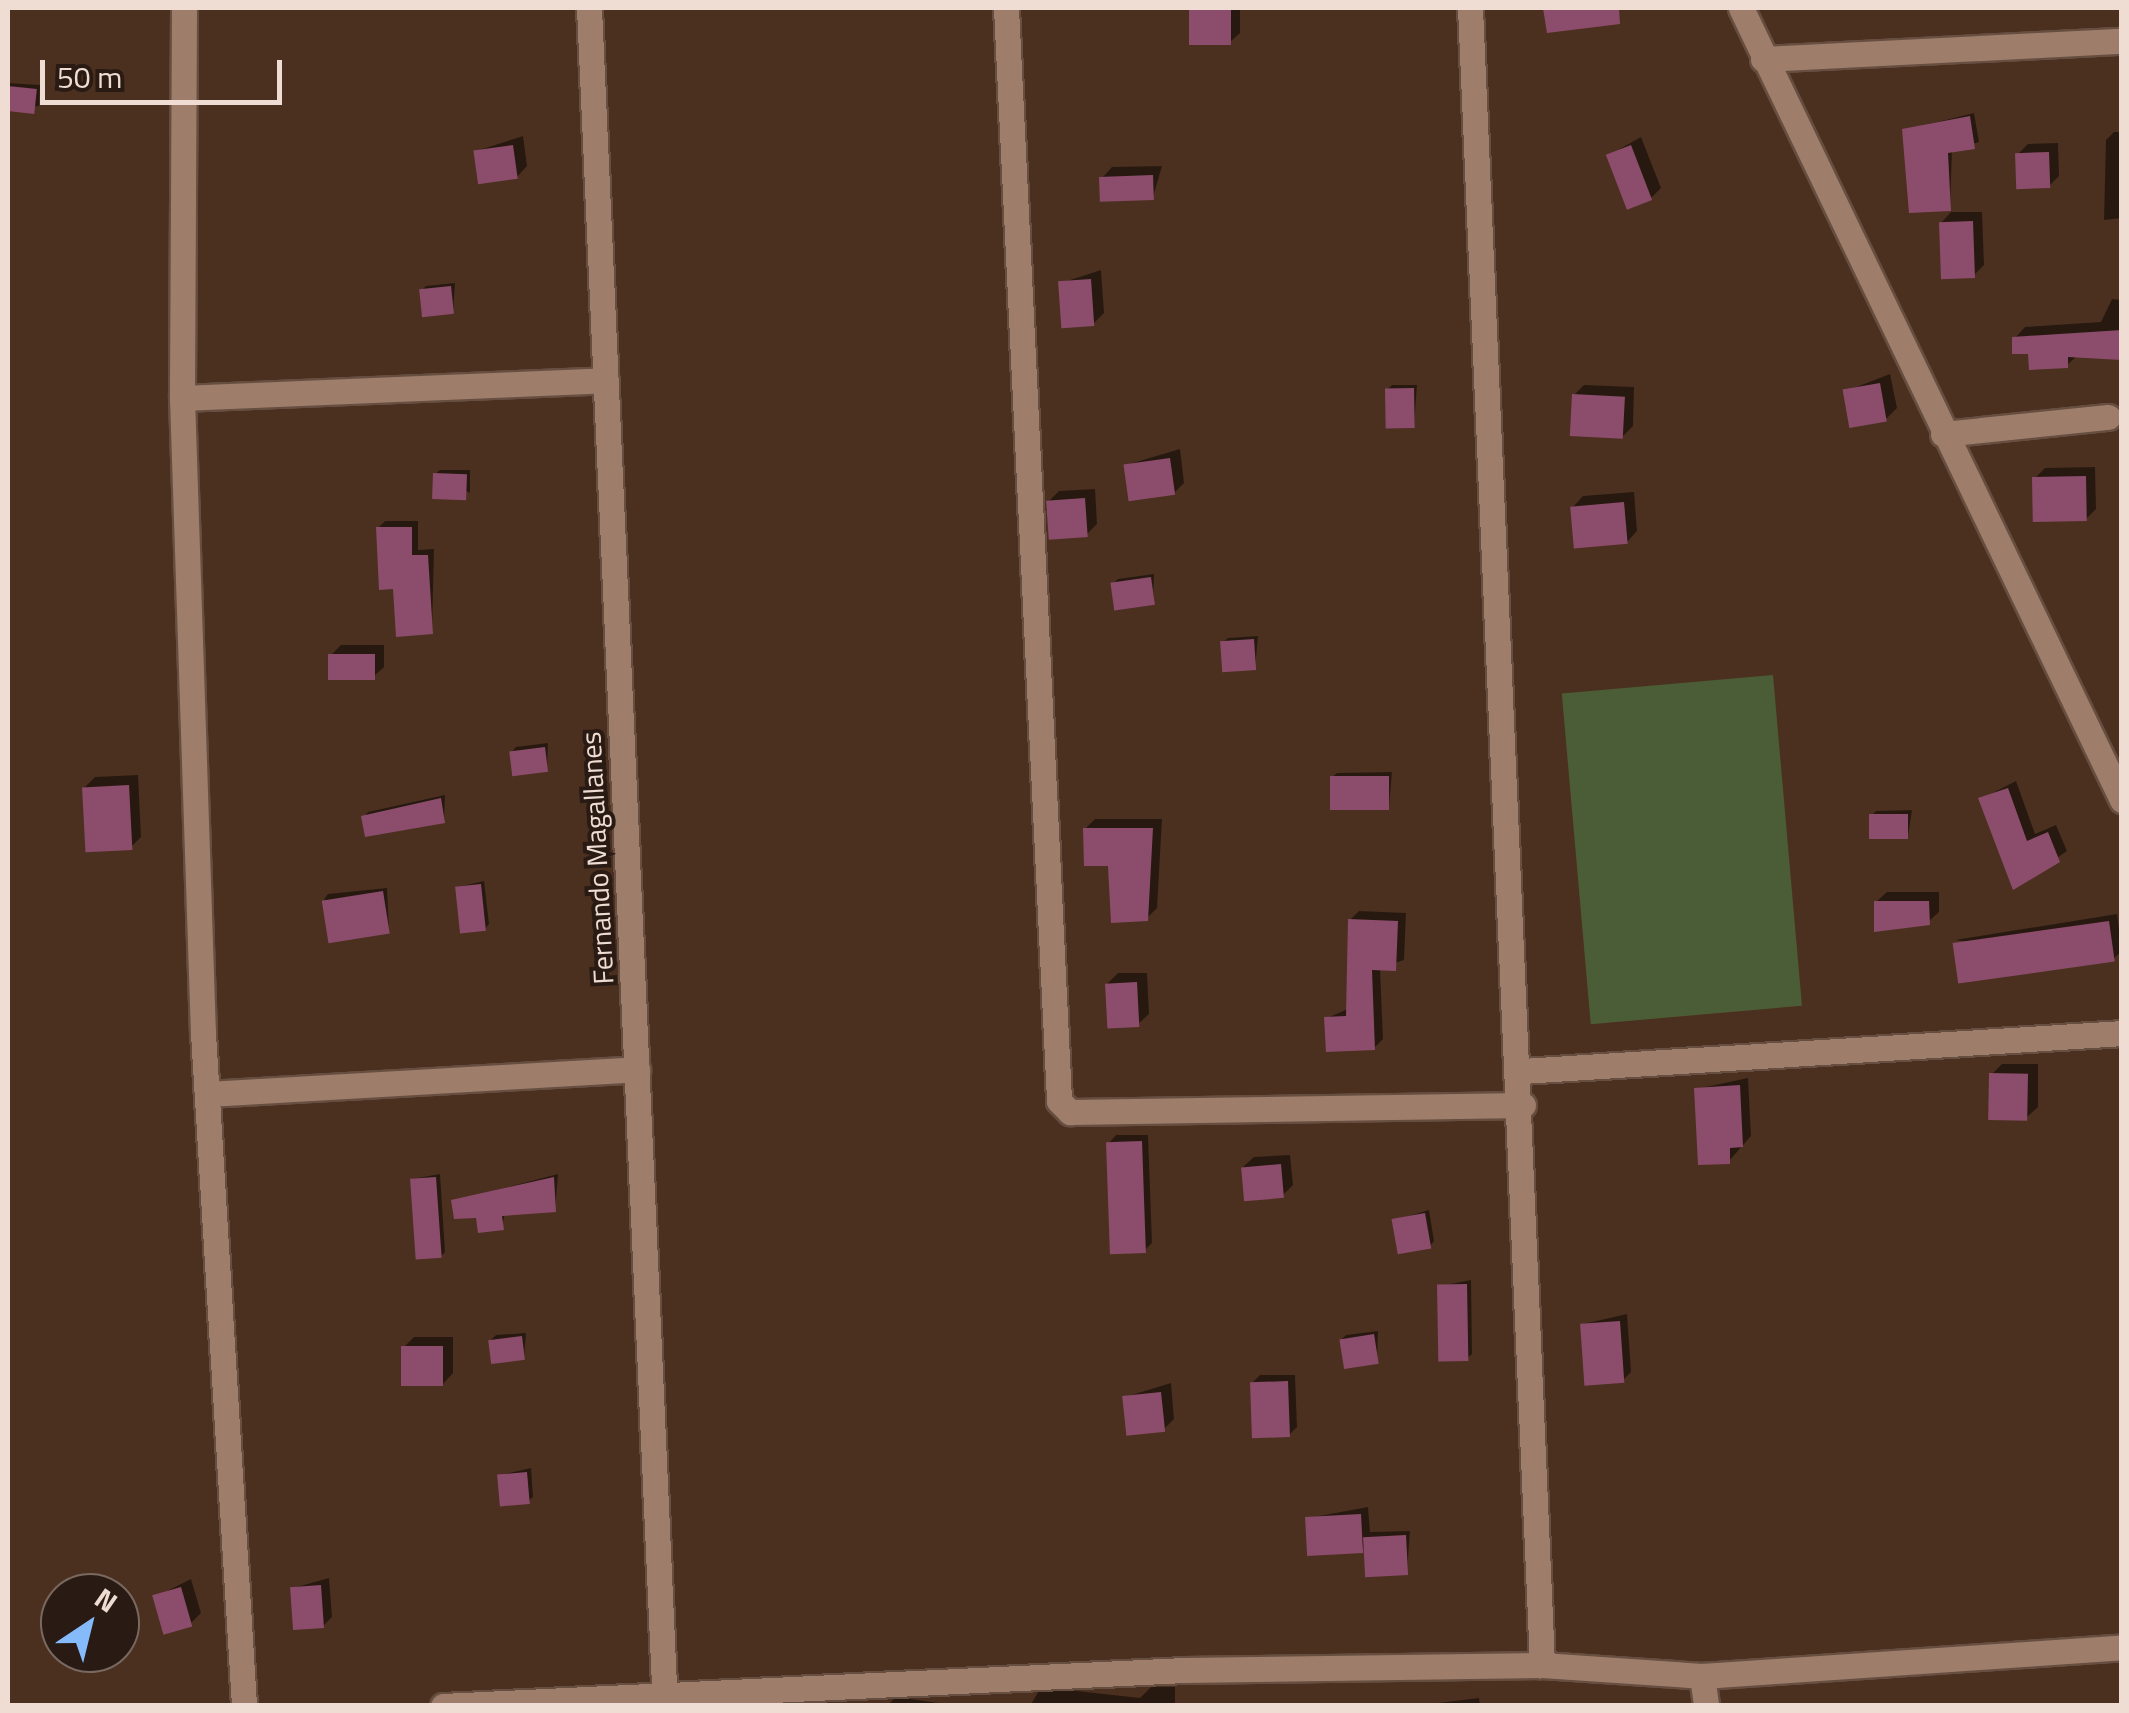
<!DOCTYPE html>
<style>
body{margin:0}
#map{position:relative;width:2129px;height:1713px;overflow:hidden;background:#4c301f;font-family:"Titillium Web",sans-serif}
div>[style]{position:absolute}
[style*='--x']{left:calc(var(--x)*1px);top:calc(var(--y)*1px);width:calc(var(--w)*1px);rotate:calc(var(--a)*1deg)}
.green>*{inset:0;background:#4b5d37;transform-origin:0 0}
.shadow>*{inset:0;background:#0007}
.building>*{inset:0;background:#8c4d6c;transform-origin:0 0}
.roads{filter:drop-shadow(2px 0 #664e40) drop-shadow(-2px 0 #664e40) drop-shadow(0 2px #664e40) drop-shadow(0 -2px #664e40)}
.minor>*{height:25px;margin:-12.5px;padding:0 12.5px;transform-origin:12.5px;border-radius:12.5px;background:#9f7d6b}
span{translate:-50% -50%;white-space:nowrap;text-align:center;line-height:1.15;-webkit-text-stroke:8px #291b14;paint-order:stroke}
.street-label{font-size:28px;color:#efdcd2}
.frame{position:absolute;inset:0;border:10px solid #efdcd2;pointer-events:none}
.north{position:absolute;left:40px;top:1573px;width:100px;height:100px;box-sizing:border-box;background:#291b14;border:2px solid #786860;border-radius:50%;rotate:35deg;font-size:28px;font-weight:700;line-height:40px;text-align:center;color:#efdcd2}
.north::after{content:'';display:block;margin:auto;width:35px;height:45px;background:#86bbfb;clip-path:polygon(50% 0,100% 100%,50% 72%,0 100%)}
.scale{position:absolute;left:40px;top:60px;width:242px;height:45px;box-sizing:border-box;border:5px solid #efdcd2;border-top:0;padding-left:12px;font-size:30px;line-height:35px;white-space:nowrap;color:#efdcd2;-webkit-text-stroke:8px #291b14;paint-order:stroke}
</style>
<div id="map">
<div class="green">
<div style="left:1773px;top:675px;width:332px;height:212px;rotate:85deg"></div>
</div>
<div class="shadow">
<div style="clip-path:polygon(1191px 8px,1240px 8px,1240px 33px,1229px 43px,1190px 43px)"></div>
<div style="clip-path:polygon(8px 83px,40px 85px,39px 106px,8px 108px)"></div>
<div style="clip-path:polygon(1974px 113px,1979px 142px,1952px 150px,1950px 208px,1905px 130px)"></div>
<div style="clip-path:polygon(2114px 132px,2122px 132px,2122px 218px,2104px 220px,2106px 140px)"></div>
<div style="clip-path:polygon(523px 136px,527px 166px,517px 177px,476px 151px)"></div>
<div style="clip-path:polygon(1641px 137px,1661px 188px,1651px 198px,1609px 155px)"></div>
<div style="clip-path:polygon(2058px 143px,2059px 176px,2049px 186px,2017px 155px,2028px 144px)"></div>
<div style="clip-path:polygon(1162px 166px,1153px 197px,1102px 178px,1112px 167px)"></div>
<div style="clip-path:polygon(1951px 212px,1982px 212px,1984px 265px,1974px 275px,1941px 223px)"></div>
<div style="clip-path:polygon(1101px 270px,1104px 313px,1093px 324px,1061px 283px)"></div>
<div style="clip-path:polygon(455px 283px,453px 312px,422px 290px,426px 286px)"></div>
<div style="clip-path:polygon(2112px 299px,2122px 300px,2122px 357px,2078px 355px,2067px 365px,2015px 338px,2025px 327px,2101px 322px)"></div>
<div style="clip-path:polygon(1890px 374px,1897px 408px,1886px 419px,1846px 391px)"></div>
<div style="clip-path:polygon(1392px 385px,1417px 385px,1414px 426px,1387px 390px)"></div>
<div style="clip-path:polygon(1584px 385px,1634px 387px,1633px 426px,1623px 436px,1574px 395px)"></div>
<div style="clip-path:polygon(1180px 449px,1184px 483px,1174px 493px,1126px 465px)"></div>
<div style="clip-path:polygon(2095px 467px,2096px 509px,2086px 519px,2035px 478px,2045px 468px)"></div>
<div style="clip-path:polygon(440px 470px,470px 470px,470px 493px,435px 474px)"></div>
<div style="clip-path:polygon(1095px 489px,1097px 524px,1087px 534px,1049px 501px,1059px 491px)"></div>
<div style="clip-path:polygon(1634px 492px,1637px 531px,1627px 542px,1573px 507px,1583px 496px)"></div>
<div style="clip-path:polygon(385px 521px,418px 521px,418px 550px,434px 549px,432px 632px,395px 586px,378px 528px)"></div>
<div style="clip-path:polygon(1154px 574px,1153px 603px,1113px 584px,1118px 579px)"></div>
<div style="clip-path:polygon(1258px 636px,1255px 668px,1223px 642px,1228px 638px)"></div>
<div style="clip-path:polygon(341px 645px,384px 645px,384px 667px,373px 677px,331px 655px)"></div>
<div style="clip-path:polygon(548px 743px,547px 770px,512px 752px,516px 747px)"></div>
<div style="clip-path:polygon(1392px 772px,1389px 806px,1332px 777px,1337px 773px)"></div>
<div style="clip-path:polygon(138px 775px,141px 837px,131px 847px,84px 788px,95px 777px)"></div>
<div style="clip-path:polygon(2016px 781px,2035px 834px,2056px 825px,2067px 851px,2014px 887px,1981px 799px)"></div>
<div style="clip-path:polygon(445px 795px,444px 821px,364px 817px,368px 812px)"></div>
<div style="clip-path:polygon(1912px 810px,1908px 836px,1872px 815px,1876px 811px)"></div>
<div style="clip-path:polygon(1095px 819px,1162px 819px,1157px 908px,1147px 918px,1085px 829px)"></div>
<div style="clip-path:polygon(484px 881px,489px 924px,485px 929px,458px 887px)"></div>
<div style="clip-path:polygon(387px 888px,389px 930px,324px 899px,328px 894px)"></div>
<div style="clip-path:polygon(1887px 892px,1939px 892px,1939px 912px,1928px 922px,1876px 902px)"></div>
<div style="clip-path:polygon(1359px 911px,1406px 913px,1404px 960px,1380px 968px,1383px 1039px,1374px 1048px,1327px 1018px,1348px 1009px,1350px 920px)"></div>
<div style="clip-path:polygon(2117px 914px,2122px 951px,2113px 959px,1955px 940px)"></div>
<div style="clip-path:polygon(1118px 973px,1147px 973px,1149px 1014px,1138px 1024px,1107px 984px)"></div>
<div style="clip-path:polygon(2002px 1064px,2038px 1064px,2038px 1107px,2027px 1117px,1992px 1074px)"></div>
<div style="clip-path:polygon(1748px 1078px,1751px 1136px,1729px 1161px,1696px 1089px)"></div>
<div style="clip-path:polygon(1116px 1135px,1148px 1135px,1152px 1243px,1144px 1251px,1109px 1143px)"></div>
<div style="clip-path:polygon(1290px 1155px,1293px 1185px,1283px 1195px,1243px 1167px,1254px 1157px)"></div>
<div style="clip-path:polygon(440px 1174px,445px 1252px,441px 1256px,412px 1179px)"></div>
<div style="clip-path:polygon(558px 1174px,555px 1210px,505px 1213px,502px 1227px,454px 1201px)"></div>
<div style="clip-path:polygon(1429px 1210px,1434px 1241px,1430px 1246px,1395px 1220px)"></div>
<div style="clip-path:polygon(1471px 1280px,1472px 1354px,1467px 1358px,1440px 1286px)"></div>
<div style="clip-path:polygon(1627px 1314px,1631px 1372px,1623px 1380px,1583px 1324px)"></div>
<div style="clip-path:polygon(1378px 1331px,1377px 1362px,1342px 1339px,1346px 1335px)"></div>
<div style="clip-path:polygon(526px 1333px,524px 1358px,491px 1340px,496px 1335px)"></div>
<div style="clip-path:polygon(414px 1337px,453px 1337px,453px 1373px,443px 1384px,403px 1348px)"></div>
<div style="clip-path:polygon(1260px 1375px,1295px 1375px,1297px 1427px,1289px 1435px,1252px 1383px)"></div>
<div style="clip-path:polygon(1171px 1383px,1174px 1419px,1164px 1429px,1125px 1397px)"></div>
<div style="clip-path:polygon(531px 1468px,533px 1497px,528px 1501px,500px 1475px)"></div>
<div style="clip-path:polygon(1368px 1507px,1370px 1532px,1410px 1531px,1407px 1572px,1308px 1518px)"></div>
<div style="clip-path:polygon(329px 1578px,332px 1617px,323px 1626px,293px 1588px)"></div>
<div style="clip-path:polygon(191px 1579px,201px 1613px,191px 1623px,155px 1597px)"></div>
<div style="clip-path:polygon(1041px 1687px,1140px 1698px,1151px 1687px,1175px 1687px,1175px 1706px,1030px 1706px)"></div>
<div style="clip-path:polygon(896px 1697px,960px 1706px,887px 1706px)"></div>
<div style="clip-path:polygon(1479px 1698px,1480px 1706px,1436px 1706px,1438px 1703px)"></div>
</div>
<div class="building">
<div style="left:1189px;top:8px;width:42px;height:37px"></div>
<div style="clip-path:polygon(1543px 8px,1619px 8px,1620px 24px,1547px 33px)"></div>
<div style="left:8px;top:86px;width:29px;height:25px;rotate:6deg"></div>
<div style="clip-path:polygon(1970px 116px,1975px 149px,1948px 153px,1951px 211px,1909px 213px,1902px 129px)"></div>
<div style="left:513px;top:145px;width:34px;height:40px;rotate:82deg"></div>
<div style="left:1631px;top:145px;width:59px;height:27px;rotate:69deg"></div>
<div style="left:2049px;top:152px;width:36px;height:34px;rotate:88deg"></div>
<div style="left:1153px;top:175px;width:25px;height:54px;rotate:88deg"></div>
<div style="left:1973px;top:221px;width:57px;height:34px;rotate:88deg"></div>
<div style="left:1091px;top:279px;width:47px;height:33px;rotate:86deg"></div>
<div style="left:451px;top:286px;width:28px;height:32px;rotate:84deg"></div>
<div style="clip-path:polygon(2122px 330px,2122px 360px,2068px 357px,2068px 368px,2029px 370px,2028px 354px,2012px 354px,2012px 337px)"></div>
<div style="left:1880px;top:383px;width:39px;height:38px;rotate:80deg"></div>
<div style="left:1414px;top:388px;width:40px;height:29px;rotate:89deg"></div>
<div style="left:1572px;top:394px;width:53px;height:42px;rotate:3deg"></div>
<div style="left:1170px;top:458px;width:37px;height:47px;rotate:82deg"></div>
<div style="left:433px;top:473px;width:34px;height:26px;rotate:2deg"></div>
<div style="left:2086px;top:476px;width:45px;height:54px;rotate:89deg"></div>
<div style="left:1085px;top:498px;width:39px;height:39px;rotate:86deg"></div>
<div style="left:1624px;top:502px;width:42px;height:54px;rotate:85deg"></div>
<div style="clip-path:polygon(376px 527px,412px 527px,412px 555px,428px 555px,433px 634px,396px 637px,393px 589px,379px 590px)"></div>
<div style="left:1151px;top:577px;width:28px;height:41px;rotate:82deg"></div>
<div style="left:1254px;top:639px;width:31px;height:34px;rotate:86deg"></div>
<div style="left:328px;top:654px;width:47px;height:26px"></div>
<div style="left:545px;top:747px;width:25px;height:36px;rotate:83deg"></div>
<div style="left:1330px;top:776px;width:59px;height:34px"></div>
<div style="left:129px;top:785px;width:65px;height:47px;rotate:87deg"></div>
<div style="clip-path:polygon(2008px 788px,2027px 841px,2048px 832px,2060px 862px,2013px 890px,1978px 798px)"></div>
<div style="clip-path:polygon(441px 798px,445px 823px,365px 837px,361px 816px)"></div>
<div style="left:1869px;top:814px;width:39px;height:25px"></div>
<div style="clip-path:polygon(1083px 828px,1153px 828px,1148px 921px,1111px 923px,1108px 866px,1084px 866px)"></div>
<div style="left:481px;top:884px;width:47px;height:26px;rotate:84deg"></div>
<div style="left:383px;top:891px;width:43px;height:62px;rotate:81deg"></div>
<div style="clip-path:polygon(1874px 901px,1929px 901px,1930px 925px,1874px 932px)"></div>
<div style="clip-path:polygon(1348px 919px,1398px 921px,1396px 971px,1372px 970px,1375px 1050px,1326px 1052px,1324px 1017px,1346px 1016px)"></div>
<div style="left:2109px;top:921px;width:41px;height:158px;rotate:82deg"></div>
<div style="left:1137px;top:982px;width:45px;height:32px;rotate:87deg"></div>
<div style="left:1989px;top:1073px;width:39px;height:47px;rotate:1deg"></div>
<div style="clip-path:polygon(1740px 1085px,1743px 1147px,1730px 1148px,1730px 1164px,1698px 1165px,1694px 1088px)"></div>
<div style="left:1142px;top:1141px;width:112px;height:36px;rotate:88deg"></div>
<div style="left:1281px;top:1164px;width:34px;height:40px;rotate:85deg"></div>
<div style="left:436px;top:1177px;width:81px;height:26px;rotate:86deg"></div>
<div style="clip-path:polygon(554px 1177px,556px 1212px,502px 1216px,504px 1230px,478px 1233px,476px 1218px,454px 1219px,451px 1200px)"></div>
<div style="left:1425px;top:1213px;width:36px;height:34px;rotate:80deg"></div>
<div style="left:1467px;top:1284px;width:77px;height:30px;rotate:89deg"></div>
<div style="left:1620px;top:1321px;width:62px;height:40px;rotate:86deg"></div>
<div style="left:1374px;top:1334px;width:30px;height:35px;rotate:81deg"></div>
<div style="left:522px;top:1336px;width:24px;height:34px;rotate:83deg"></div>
<div style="left:401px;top:1346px;width:42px;height:40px"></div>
<div style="left:1288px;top:1381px;width:56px;height:38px;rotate:88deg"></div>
<div style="left:1161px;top:1392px;width:40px;height:39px;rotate:84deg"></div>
<div style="left:527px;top:1472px;width:32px;height:30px;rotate:85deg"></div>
<div style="left:1361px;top:1514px;width:39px;height:56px;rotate:87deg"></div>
<div style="left:1406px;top:1535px;width:40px;height:43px;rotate:87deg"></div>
<div style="left:321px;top:1585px;width:43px;height:31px;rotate:86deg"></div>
<div style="left:181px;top:1587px;width:41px;height:30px;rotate:74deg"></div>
</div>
<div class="roads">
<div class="minor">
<div style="--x:184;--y:8;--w:390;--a:90.3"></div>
<div style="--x:182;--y:398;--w:635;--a:88.11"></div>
<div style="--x:203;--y:1033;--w:674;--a:86.51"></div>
<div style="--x:589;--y:8;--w:1700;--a:87.44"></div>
<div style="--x:1006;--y:8;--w:1094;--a:87.22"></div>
<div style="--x:1059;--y:1101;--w:16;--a:45"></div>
<div style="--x:1070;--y:1112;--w:453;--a:-0.9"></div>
<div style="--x:1470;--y:8;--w:1659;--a:87.51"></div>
<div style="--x:1741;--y:8;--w:879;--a:64.31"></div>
<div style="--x:1763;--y:59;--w:359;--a:-2.9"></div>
<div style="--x:182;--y:398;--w:424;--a:-2.4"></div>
<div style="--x:1943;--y:434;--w:166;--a:-5.9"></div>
<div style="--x:1522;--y:1071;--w:601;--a:-3.62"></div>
<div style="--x:207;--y:1094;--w:431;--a:-3.3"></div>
<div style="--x:1702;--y:1676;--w:30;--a:82"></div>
<div style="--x:443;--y:1706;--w:742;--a:-2.78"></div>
<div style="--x:1184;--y:1670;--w:358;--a:-0.8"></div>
<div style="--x:1542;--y:1665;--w:160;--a:3.9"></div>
<div style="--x:1702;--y:1676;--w:421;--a:-3.9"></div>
</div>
</div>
<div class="street-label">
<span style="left:597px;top:858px;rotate:-93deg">Fernando Magallanes</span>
</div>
<div class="frame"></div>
<div class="north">N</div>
<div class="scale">50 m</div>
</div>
